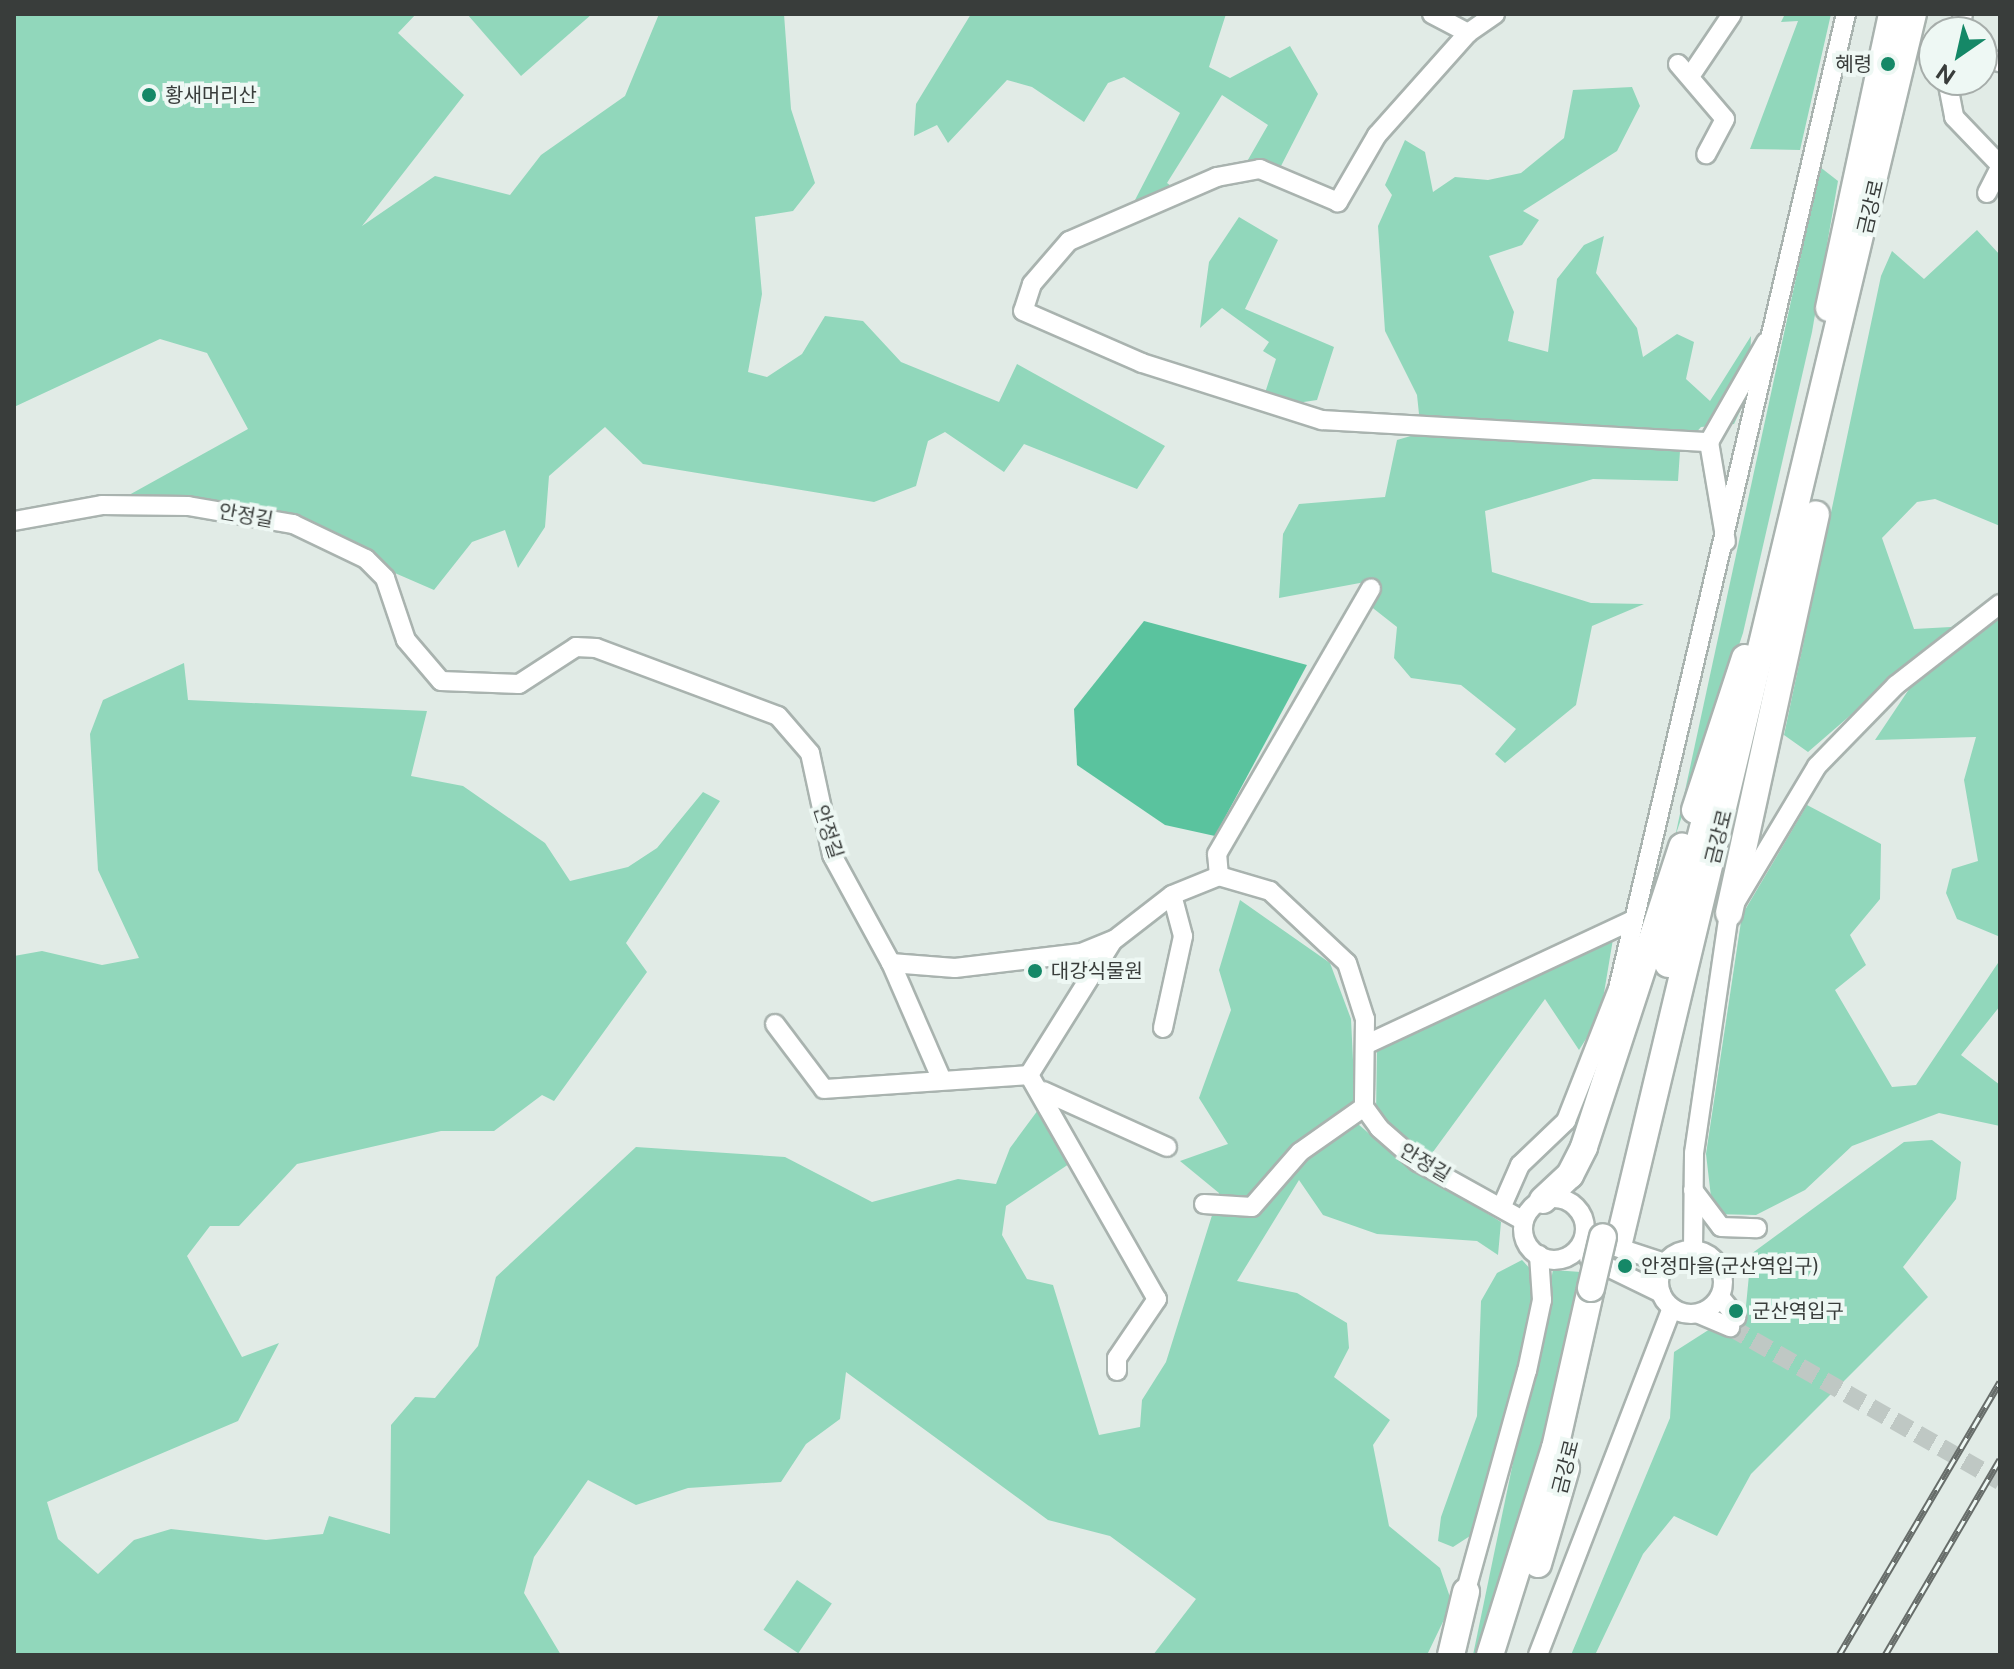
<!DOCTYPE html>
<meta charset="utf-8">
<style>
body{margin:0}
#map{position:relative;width:2014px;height:1669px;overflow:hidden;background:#e1ebe6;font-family:"Public Sans","Noto Sans KR",sans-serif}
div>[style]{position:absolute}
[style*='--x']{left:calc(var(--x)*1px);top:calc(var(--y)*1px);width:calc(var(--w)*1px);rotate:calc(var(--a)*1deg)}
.green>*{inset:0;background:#91d7bb;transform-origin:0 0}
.water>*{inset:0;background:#5ac39e}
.minor-tunnel>*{height:18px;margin-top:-9px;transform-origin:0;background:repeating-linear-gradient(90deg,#bfc8c4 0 18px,transparent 0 27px)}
.roads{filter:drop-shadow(2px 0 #a9b3af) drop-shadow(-2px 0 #a9b3af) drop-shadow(0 2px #a9b3af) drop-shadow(0 -2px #a9b3af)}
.minor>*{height:18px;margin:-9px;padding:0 9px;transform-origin:9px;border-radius:9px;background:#fff}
.minor>.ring{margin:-9px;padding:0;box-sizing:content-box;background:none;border:18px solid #fff;border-radius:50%}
.highway>*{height:26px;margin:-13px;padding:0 13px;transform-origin:13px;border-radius:13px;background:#fff}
.rail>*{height:7px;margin-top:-3.5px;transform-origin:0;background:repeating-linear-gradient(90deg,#eef8f4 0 12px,#676d6a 0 24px);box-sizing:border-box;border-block:2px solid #676d6a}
.bridges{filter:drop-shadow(2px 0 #a9b3af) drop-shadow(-2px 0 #a9b3af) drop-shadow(0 2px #a9b3af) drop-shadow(0 -2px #a9b3af)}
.highway-bridge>*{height:26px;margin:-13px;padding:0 13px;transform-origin:13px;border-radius:13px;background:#fff}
.dots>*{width:22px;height:22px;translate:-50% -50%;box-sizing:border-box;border:4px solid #eef8f4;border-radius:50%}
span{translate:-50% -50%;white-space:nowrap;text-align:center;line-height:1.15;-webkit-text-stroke:8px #eef8f4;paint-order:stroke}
.poi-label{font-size:20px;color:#393d3b}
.right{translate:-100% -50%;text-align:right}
.left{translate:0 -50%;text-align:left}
.street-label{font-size:20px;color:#393d3b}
.frame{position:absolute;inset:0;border:16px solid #393d3b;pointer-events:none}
.north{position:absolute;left:1918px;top:16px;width:80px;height:80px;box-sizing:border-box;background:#eef8f4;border:2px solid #a6adaa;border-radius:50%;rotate:214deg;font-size:22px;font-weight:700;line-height:32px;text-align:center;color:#393d3b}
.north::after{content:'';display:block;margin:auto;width:28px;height:36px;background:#158867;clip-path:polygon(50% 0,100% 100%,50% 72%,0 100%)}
</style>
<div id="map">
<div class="green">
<div style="clip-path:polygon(14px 14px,416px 14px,398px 33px,464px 95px,362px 226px,435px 176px,510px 195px,541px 155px,625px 96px,659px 14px,784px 14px,791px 109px,815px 183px,793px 211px,755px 217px,762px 294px,748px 372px,767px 377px,802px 354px,825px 316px,863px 321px,901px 362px,999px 402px,1017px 364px,1165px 446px,1137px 489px,1024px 444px,1004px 472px,945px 432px,928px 441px,916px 486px,874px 502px,643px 464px,605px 427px,549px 476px,545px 527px,518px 568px,505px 530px,472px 542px,434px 590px,381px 567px,371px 551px,269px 513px,129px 495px,248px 429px,207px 353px,160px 339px,14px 407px)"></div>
<div style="clip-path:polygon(467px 14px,592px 14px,521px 76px)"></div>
<div style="clip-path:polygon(971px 14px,1226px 14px,1209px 67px,1230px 78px,1290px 46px,1318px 94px,1281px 166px,1245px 165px,1268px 125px,1222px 95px,1167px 183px,1181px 193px,1135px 200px,1180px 113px,1124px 77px,1108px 83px,1084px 122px,1032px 87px,1007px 80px,948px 143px,937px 125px,914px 136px,916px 104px)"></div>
<div style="clip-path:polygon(1785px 14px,1831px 14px,1800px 150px,1750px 149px,1798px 21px,1781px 22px)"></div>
<div style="clip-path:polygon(1632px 87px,1640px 106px,1617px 151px,1523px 211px,1539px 220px,1522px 245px,1489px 256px,1514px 312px,1508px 341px,1548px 352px,1557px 279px,1584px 245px,1604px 236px,1596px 273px,1637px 328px,1643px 357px,1677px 334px,1694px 342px,1686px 379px,1710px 401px,1751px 336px,1749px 392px,1734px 424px,1701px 427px,1680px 451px,1678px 481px,1593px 479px,1485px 511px,1492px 572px,1591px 603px,1644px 604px,1592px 626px,1576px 705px,1505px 763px,1495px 754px,1516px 729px,1461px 685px,1411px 678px,1394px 658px,1397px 627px,1369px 605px,1376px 580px,1279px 598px,1283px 534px,1299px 504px,1385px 497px,1397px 440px,1421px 433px,1417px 395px,1385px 331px,1378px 226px,1392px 195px,1385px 185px,1405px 140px,1425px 152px,1433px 192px,1455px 177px,1488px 180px,1521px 173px,1564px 138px,1573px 90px)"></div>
<div style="clip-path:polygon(1820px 167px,1838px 181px,1812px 332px,1743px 633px,1675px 837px)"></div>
<div style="clip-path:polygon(1239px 217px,1278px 240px,1245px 309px,1334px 347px,1317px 400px,1297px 403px,1265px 393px,1276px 359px,1263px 351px,1269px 342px,1222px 308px,1200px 328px,1209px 262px)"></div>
<div style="clip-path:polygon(1977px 230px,2000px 255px,2000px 526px,1935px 499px,1917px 502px,1882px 538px,1914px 629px,1951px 627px,2000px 592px,1998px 936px,1957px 919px,1946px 893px,1952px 869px,1978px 861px,1964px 780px,1976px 737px,1875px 740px,1948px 631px,1808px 752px,1784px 735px,1881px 276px,1892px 251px,1924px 279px)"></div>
<div style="clip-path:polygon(184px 663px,188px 700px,427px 711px,411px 776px,463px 786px,545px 843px,570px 881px,628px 867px,657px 848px,703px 792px,720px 801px,626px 943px,647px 972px,554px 1101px,542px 1095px,494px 1131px,441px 1131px,297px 1164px,239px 1226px,210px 1226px,187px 1256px,242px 1357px,279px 1343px,238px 1421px,47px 1502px,58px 1539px,98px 1574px,134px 1540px,171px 1529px,266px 1540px,323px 1534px,329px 1516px,390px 1534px,391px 1425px,415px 1397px,435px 1398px,478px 1346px,496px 1277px,636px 1147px,785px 1157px,872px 1202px,958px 1179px,996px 1184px,1010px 1148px,1038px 1110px,1069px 1164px,1006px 1206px,1002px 1235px,1027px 1279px,1053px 1285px,1099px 1435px,1140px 1427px,1142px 1400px,1166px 1362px,1219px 1193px,1180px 1161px,1228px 1144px,1199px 1098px,1231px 1010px,1219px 970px,1240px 900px,1330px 963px,1351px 1019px,1355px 1101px,1337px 1131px,1358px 1124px,1395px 1156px,1501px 1222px,1498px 1255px,1477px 1241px,1377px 1234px,1323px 1215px,1299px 1180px,1237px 1281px,1297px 1293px,1347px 1323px,1349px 1348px,1334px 1377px,1390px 1420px,1373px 1445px,1389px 1526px,1440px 1568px,1452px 1603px,1427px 1655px,1153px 1655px,1196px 1599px,1110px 1536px,1048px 1520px,846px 1372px,840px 1419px,806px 1444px,781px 1482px,688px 1488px,636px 1505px,588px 1480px,534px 1557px,524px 1593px,561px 1655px,14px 1655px,14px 956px,42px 951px,102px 965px,139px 958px,98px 870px,90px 734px,103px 700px)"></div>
<div style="clip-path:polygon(1807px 805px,1881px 844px,1880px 899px,1850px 935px,1866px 965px,1835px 990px,1892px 1087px,1916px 1085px,2000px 960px,2000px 1006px,1961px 1055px,2000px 1085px,2000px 1126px,1939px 1113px,1852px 1146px,1805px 1190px,1756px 1215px,1713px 1214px,1706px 1154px,1742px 915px)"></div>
<div style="clip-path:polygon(1614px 933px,1600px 1017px,1579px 1050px,1545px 999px,1430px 1156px,1400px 1143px,1376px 1115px,1377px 1046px)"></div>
<div style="clip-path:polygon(1932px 1140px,1961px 1162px,1956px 1199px,1903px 1267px,1928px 1297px,1751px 1474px,1717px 1536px,1674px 1516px,1643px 1554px,1595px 1655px,1571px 1655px,1670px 1418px,1674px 1352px,1746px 1306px,1751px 1254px,1904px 1142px)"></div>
<div style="clip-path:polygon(1522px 1260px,1535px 1274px,1527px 1331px,1485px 1499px,1470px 1536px,1453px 1547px,1438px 1541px,1441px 1517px,1477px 1416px,1481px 1301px,1497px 1273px)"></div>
<div style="clip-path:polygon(1553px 1270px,1581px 1272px,1554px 1416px,1488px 1637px,1473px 1655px)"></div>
<div style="left:797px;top:1580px;width:42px;height:60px;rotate:34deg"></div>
</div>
<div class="water">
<div style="clip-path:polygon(1144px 621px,1307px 665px,1215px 836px,1165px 825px,1077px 765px,1074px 709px)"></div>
</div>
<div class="minor-tunnel">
<div style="--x:1730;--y:1327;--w:311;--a:29.7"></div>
</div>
<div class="roads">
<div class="minor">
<div style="--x:1432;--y:14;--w:41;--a:27.8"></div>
<div style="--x:1468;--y:33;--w:33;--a:-35"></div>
<div style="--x:1960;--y:32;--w:18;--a:-81"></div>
<div style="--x:1468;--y:33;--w:137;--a:131.7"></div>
<div style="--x:1377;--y:135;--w:78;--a:120.2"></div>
<div style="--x:1338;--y:202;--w:85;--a:-157.1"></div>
<div style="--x:1260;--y:169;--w:44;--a:169.5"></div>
<div style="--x:1217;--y:177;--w:161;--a:156.6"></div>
<div style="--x:1069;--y:241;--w:57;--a:130.7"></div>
<div style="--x:1032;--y:284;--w:28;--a:108"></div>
<div style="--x:1023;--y:311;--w:130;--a:23.6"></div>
<div style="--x:1142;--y:363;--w:189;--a:17.6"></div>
<div style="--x:1322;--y:420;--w:388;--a:3.3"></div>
<div style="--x:1709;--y:442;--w:101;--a:80.4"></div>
<div style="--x:1982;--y:57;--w:19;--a:16"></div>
<div style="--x:1678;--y:64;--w:72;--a:49.5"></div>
<div style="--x:1725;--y:119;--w:40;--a:118"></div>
<div style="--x:1691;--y:75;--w:73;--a:-56.1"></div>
<div style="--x:1947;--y:80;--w:38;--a:79"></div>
<div style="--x:1954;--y:117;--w:66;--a:46.2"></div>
<div style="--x:1987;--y:193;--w:28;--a:-63"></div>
<div style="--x:1709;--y:442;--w:115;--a:-60.3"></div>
<div style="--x:14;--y:521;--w:89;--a:-10.3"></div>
<div style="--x:102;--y:505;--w:86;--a:0.7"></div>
<div style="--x:188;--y:506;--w:107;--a:9.7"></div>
<div style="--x:293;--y:524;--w:81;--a:25.6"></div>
<div style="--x:366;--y:559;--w:27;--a:45"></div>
<div style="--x:385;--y:578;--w:65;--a:71.3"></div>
<div style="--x:406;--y:640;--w:54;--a:49.5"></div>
<div style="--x:441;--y:681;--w:78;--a:2.2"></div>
<div style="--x:519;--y:684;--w:68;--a:-33"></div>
<div style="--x:576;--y:647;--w:20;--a:3"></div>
<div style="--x:596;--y:648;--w:194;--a:20.5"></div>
<div style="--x:778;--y:716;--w:49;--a:49.1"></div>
<div style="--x:810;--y:753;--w:104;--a:77.8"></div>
<div style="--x:832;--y:855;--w:123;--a:61.4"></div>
<div style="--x:891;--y:963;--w:64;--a:4.5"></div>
<div style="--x:955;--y:968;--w:127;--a:-6.8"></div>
<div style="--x:1081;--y:953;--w:35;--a:-22"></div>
<div style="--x:1114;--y:940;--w:73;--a:-37.8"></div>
<div style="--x:1172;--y:895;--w:51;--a:-22"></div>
<div style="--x:1219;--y:876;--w:53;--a:16.4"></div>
<div style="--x:1270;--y:891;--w:105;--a:43.1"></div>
<div style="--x:1347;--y:963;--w:59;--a:72.2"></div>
<div style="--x:1365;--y:1019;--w:88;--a:90.7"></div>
<div style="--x:1364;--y:1107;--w:26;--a:54"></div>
<div style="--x:1379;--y:1128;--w:52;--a:41.1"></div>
<div style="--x:1418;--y:1162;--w:121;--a:29.1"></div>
<div style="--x:1219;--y:876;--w:22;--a:-95"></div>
<div style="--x:1217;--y:854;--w:307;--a:-59.9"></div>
<div style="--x:1112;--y:942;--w:157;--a:122"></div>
<div style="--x:1029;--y:1075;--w:258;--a:60.3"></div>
<div style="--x:1157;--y:1299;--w:71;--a:124.1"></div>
<div style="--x:1117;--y:1358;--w:13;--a:90"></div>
<div style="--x:891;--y:963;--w:125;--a:66.5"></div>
<div style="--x:775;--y:1024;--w:81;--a:53"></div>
<div style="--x:824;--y:1089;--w:205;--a:-3.9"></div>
<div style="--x:1163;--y:1028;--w:94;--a:-77.7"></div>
<div style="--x:1183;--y:936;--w:42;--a:-105"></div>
<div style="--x:1367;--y:1044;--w:293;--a:-25"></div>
<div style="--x:1043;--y:1091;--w:136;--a:24.3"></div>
<div style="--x:1693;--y:1190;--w:46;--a:52.9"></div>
<div style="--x:1721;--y:1227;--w:36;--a:2"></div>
<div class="ring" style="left:1523px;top:1198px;width:44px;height:44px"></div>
<div style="--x:1204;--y:1204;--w:48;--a:3.6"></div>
<div style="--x:1252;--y:1207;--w:73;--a:-48.9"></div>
<div style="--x:1300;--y:1152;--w:78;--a:-35.1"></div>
<div style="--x:1502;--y:1206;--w:45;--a:-66.3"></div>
<div style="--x:1520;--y:1165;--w:64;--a:-43.7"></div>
<div style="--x:1566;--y:1121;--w:142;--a:-68.5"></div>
<div style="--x:1618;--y:989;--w:1001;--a:-76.84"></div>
<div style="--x:1607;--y:1244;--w:61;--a:18.1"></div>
<div style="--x:1693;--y:1250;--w:97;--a:-89.4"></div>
<div style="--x:1694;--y:1153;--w:243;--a:-81.7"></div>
<div style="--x:1729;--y:913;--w:171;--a:-59.1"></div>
<div style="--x:1817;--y:766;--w:113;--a:-45.7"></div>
<div style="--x:1896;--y:685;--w:132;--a:-37.9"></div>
<div class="ring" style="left:1659px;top:1250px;width:46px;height:46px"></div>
<div style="--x:1589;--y:1258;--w:80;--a:25.9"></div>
<div style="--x:1720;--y:1297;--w:26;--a:51"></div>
<div style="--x:1699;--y:1314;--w:34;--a:23"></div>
<div style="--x:1463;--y:1601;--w:239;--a:-74.5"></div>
<div style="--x:1527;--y:1371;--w:73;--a:-78.1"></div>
<div style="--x:1542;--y:1300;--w:45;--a:-93.8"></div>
<div style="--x:1538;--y:1655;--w:372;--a:-68.9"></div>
</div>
<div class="highway">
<div style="--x:1829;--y:308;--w:301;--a:-77.9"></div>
<div style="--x:1695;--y:810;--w:160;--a:-71.8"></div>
<div style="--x:1729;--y:913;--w:408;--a:-77.7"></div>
<div style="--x:1668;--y:964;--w:177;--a:-75.6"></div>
<div style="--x:1543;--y:1200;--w:37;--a:-43"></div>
<div style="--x:1570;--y:1175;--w:31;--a:-63"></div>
<div style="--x:1584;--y:1147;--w:316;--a:-71.9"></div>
<div style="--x:1619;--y:1242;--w:1263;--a:-76.54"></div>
<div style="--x:1538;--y:1564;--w:100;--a:-73.7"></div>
<div style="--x:1451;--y:1655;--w:65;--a:-76.6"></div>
<div style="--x:1490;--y:1655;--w:217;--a:-72.6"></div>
<div style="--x:1555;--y:1448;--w:164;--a:-77.3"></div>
</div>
</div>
<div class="rail">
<div style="--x:1839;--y:1655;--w:317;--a:-59.5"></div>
<div style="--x:1885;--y:1655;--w:227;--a:-59.6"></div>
</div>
<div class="bridges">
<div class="highway-bridge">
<div style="--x:1591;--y:1288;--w:52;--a:-76.8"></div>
</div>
</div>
<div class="dots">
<div style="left:1888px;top:64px;background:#158867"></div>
<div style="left:149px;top:95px;background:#158867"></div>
<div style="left:1035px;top:971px;background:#158867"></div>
<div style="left:1625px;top:1266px;background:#158867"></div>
<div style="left:1736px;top:1311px;background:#158867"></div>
</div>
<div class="poi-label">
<span class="right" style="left:1872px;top:64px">혜령</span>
<span class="left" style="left:165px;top:95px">황새머리산</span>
<span class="left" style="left:1051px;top:971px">대강식물원</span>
<span class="left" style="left:1641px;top:1266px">안정마을(군산역입구)</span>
<span class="left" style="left:1752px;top:1311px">군산역입구</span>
</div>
<div class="street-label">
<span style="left:1871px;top:207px;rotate:-77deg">금강로</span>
<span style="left:246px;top:516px;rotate:10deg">안정길</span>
<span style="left:828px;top:832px;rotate:72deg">안정길</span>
<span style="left:1719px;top:837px;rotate:-76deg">금강로</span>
<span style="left:1425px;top:1163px;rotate:31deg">안정길</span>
<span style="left:1566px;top:1467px;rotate:-76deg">금강로</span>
</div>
<div class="frame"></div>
<div class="north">N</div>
</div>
